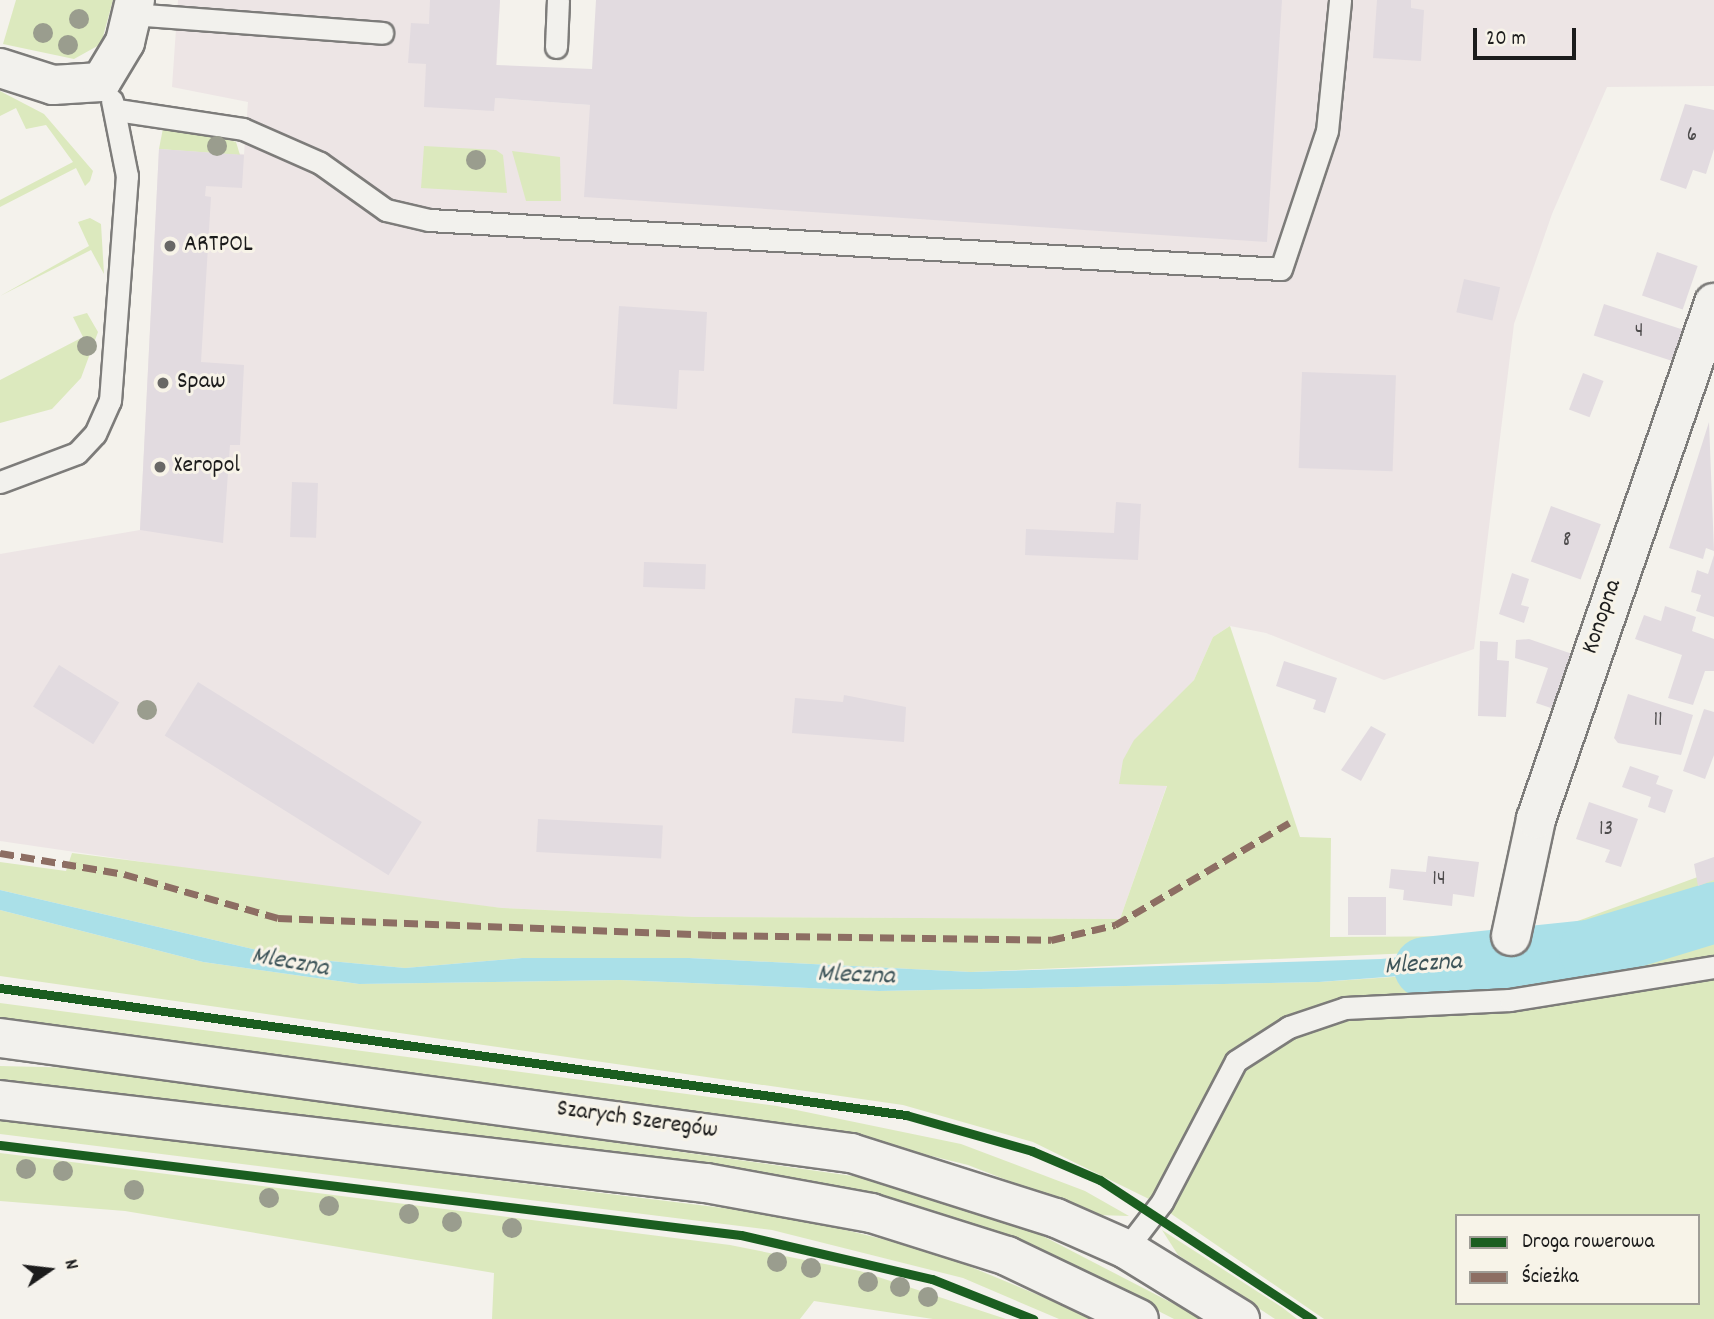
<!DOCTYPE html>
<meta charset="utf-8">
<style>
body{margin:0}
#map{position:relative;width:1714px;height:1319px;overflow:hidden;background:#f4f2ec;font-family:Dekko,sans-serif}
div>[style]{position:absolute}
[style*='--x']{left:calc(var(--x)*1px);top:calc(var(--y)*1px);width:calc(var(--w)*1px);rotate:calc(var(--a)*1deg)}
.built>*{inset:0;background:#ede5e5}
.green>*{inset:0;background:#dce9be}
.water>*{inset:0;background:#aae0e8}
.river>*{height:61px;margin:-30.5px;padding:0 30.5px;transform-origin:30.5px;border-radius:30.5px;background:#aae0e8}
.building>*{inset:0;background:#e2dbe0;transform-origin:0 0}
.roads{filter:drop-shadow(2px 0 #7d7c7a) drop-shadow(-2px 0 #7d7c7a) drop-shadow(0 2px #7d7c7a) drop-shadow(0 -2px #7d7c7a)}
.service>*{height:21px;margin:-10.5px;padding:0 10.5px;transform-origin:10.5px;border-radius:10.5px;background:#f2f1ed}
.minor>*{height:38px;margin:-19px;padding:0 19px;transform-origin:19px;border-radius:19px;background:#f2f1ed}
.secondary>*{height:38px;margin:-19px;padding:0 19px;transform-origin:19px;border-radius:19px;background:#f2f1ed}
.quiet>*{height:7px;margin-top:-3.5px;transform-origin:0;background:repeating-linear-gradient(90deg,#8d6e63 0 14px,transparent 0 21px)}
.cycleway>*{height:9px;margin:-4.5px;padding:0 4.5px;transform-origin:4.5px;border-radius:4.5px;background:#1b5e20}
.trees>*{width:20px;height:20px;margin:-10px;border-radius:50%;background:#9a9d8e}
.dots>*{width:19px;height:19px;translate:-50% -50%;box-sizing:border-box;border:4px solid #f7f3e8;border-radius:50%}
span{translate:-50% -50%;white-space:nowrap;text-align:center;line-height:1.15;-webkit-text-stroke:6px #f7f3e8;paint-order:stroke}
.number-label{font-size:21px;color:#4e4c4d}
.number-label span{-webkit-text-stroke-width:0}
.poi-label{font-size:24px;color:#1c1c1c}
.left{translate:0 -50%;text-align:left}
.street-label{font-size:24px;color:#1c1c1c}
.water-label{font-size:26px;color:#3d5459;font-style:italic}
.legend{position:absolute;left:1455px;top:1214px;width:245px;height:91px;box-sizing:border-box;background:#f7f3e8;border:2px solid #9f9d96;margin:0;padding:9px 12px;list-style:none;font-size:21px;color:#1c1c1c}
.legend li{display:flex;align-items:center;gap:14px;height:35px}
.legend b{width:35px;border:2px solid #9f9d96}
.north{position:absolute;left:14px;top:1235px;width:70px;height:70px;-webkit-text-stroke:5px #f7f3e8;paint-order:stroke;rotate:76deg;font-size:19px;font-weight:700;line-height:28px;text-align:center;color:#1c1c1c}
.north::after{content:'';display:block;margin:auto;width:24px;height:32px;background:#1c1c1c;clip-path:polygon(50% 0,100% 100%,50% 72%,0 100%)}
.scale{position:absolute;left:1473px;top:28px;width:103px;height:32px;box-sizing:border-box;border:4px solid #1c1c1c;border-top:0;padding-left:9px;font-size:21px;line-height:24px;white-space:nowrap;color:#1c1c1c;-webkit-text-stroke:5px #f7f3e8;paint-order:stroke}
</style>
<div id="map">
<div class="built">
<div style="clip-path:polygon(178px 0,500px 0,495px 98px,590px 105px,657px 0,1714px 0,1714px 86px,1607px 87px,1552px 214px,1514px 324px,1474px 649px,1384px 680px,1266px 633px,1230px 626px,1213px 637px,1194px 680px,1161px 714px,1167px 785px,1120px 919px,695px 917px,502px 908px,355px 893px,0 841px,0 554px,140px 530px,159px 149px,244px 154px,248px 102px,172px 87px)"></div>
</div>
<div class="green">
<div style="clip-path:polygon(16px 0,113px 0,101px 44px,74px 59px,3px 44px)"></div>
<div style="clip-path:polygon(0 91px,44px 114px,93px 171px,90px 181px,85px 186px,76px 168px,0 207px,0 200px,73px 162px,46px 125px,26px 129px,16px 108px,0 116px)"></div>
<div style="clip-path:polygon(179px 126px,236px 142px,240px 155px,159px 149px,163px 128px)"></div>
<div style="clip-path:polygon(424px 146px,496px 150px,503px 155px,507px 193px,421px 188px)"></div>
<div style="clip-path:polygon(512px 151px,560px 157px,561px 201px,526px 201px)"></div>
<div style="clip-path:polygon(90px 218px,101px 224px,104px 274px,91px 250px,0 296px,89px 246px,78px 222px)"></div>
<div style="clip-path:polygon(87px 313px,98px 332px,81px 378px,52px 409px,0 423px,0 380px,83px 337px,73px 317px)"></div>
<div style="clip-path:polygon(1230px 626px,1300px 837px,1331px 838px,1330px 937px,1495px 936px,1564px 926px,1714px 871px,1714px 904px,1591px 944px,1552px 947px,971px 972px,689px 958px,522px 958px,405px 968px,287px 957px,0 890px,0 862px,66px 871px,72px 853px,502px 908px,695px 917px,1120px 919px,1167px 786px,1119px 784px,1123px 760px,1134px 740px,1194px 680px,1213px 637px)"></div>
<div style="clip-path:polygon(evenodd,0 910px,203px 962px,359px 984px,620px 980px,879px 991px,1319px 982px,1541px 967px,1584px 963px,1714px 921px,1714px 1319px,1324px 1319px,1167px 1211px,1205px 1148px,1193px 1125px,1151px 1200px,1033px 1142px,903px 1105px,0 976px,0 910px,1457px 1216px,1698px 1216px,1698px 1303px,1457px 1303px,1457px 1216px)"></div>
<div style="clip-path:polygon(0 1003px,777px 1106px,961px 1144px,1085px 1191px,1129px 1216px,1097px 1215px,968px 1165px,822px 1129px,0 1018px)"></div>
<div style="clip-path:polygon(0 1066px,83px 1068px,874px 1179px,1037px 1233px,1203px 1319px,1174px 1319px,1033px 1247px,883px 1196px,668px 1160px,0 1081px)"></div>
<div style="clip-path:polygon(0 1119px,789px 1216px,935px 1252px,1096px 1319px,1059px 1319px,963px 1278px,772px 1230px,0 1134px)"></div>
<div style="clip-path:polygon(0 1153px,730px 1245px,860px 1271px,1006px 1319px,933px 1319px,814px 1301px,800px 1319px,492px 1319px,494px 1273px,125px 1211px,0 1201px)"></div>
<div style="clip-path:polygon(1162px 1230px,1283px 1308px,1297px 1319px,1275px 1319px,1178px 1255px)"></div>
</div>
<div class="water">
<div style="clip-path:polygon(0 890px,287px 957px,405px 968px,522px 958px,689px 958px,971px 972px,1381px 959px,1508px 946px,1508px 968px,1319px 982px,879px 991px,620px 980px,359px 984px,203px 962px,0 910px)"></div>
<div style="clip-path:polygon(1714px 904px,1714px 921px,1648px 943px,1584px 963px,1515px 968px,1515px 947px,1591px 944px)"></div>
</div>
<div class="river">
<div style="--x:1424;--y:967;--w:166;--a:-5.9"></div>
<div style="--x:1589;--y:950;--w:131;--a:-16.9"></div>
</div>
<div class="building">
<div style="clip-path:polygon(430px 0,500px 0,496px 65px,592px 69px,596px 0,1282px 0,1267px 242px,584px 197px,590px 105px,495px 98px,494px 111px,424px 107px,426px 64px,408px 63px,411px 23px,429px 24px)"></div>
<div style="clip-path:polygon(1377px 0,1411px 0,1411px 8px,1424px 10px,1421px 61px,1373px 58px)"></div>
<div style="clip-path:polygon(1685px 104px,1714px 110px,1714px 149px,1706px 174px,1693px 170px,1686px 189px,1660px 180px)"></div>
<div style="clip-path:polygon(159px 149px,244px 155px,242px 188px,206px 186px,205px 196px,211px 197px,201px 362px,244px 365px,240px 445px,230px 445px,223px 543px,140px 530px)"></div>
<div style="left:1657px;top:252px;width:43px;height:46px;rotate:19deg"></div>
<div style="left:1464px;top:279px;width:37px;height:34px;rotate:13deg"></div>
<div style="left:1604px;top:304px;width:89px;height:33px;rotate:18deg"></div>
<div style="clip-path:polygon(619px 306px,707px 312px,704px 371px,679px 370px,677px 409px,613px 404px)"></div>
<div style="left:1302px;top:372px;width:94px;height:96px;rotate:2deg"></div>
<div style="left:1583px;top:373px;width:22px;height:39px;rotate:21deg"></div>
<div style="clip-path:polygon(1709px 422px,1714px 551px,1706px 548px,1703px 559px,1669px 548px)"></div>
<div style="left:292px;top:482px;width:26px;height:55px;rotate:2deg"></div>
<div style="clip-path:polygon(1116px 502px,1141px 504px,1138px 560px,1025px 555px,1026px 529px,1114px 533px)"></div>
<div style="left:1551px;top:506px;width:53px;height:59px;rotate:20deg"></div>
<div style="clip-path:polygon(1714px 555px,1714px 617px,1696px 611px,1701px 595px,1691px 592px,1697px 570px,1708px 574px)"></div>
<div style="left:644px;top:562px;width:62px;height:25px;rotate:2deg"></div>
<div style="clip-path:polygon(1512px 573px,1529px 579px,1521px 605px,1529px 607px,1524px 623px,1499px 614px)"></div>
<div style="clip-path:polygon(1665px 606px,1696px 617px,1692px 631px,1714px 639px,1714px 671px,1705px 671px,1693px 705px,1668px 698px,1682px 655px,1635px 639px,1644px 615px,1661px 621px)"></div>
<div style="clip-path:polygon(1529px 639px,1581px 657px,1563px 712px,1536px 703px,1548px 668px,1515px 658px,1516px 640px)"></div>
<div style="clip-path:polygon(1480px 641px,1498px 642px,1497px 660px,1509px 661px,1506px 717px,1478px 716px)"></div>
<div style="clip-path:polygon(1284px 661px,1337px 678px,1325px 713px,1313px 709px,1316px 700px,1276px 686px)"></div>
<div style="left:59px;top:665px;width:71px;height:49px;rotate:32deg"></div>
<div style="left:198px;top:682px;width:264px;height:63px;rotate:32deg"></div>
<div style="clip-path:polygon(1628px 694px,1693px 715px,1681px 755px,1618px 743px,1614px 738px)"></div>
<div style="clip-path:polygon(844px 695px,906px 707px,904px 742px,792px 733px,795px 698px,843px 702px)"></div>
<div style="clip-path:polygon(1704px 709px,1714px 712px,1714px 755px,1705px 779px,1683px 771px)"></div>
<div style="clip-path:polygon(1371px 726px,1386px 734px,1361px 781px,1341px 770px)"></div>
<div style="clip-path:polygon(1630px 766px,1659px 776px,1656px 784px,1673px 790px,1665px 813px,1648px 807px,1651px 797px,1622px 787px)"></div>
<div style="clip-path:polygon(1589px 802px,1638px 819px,1621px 867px,1605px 862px,1610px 850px,1576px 839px)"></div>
<div style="left:538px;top:819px;width:125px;height:33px;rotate:3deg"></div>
<div style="clip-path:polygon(1428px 856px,1479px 862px,1474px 897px,1453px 894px,1452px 906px,1403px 900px,1404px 890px,1389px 888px,1391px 869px,1426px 872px)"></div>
<div style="clip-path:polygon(1714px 857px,1714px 880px,1698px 886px,1694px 864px)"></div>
<div style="left:1348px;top:897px;width:38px;height:38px"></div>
</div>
<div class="roads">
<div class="service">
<div style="--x:132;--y:14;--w:251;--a:4.3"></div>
<div style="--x:556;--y:47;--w:47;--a:-87.6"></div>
<div style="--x:117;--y:110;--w:127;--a:8.6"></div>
<div style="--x:243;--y:129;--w:84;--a:23.8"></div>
<div style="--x:320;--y:163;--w:81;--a:35.5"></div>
<div style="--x:386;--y:210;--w:44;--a:13.1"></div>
<div style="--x:429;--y:220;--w:853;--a:3.29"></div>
<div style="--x:1281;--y:269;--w:145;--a:-71.6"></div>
<div style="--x:1327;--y:131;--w:132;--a:-84.3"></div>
<div style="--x:0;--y:482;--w:82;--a:-20.6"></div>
<div style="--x:77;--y:453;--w:26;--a:-47"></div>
<div style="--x:95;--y:434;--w:36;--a:-66"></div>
<div style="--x:110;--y:401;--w:226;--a:-85.7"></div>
<div style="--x:127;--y:176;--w:77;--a:-101.2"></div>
<div style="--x:1126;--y:1249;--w:59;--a:-52.5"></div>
<div style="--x:1162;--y:1202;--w:159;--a:-62.3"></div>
<div style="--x:1236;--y:1061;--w:63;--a:-32.7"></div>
<div style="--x:1289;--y:1027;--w:59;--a:-18.7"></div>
<div style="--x:1345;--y:1008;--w:165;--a:-2.8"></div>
<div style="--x:1510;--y:1000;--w:207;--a:-9.2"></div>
</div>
<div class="minor">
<div style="--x:0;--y:68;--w:56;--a:17.8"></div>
<div style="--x:53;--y:85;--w:48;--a:-3.6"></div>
<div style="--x:101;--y:82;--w:47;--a:-59"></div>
<div style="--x:125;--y:42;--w:43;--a:-76.6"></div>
<div style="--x:1511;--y:936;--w:120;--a:-77.9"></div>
<div style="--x:1536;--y:819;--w:546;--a:-70.97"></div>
</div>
<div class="secondary">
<div style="--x:0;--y:1038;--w:859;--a:7.7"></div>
<div style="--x:851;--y:1153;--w:215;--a:17.6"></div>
<div style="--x:1056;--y:1218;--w:77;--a:23.9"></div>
<div style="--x:1126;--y:1249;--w:134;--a:31.6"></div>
<div style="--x:0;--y:1100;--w:711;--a:6.71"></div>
<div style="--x:706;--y:1183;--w:168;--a:10.3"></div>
<div style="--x:871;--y:1213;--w:143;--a:17.5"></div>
<div style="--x:1007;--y:1256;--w:146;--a:25.5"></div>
</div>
</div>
<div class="quiet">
<div style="--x:0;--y:853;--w:126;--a:9.6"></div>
<div style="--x:124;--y:874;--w:160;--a:15.9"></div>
<div style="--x:278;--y:918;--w:434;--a:2.2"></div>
<div style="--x:712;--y:935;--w:339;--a:0.8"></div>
<div style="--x:1051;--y:940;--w:66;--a:-13.2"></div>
<div style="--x:1115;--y:925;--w:202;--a:-30.4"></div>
</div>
<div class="cycleway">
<div style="--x:0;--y:988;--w:915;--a:7.98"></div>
<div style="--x:906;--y:1115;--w:131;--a:15.9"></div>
<div style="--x:1032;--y:1151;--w:74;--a:23.1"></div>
<div style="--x:1100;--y:1180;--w:254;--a:33.3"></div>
<div style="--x:0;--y:1145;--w:746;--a:6.93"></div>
<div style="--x:741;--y:1235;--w:196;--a:13"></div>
<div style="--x:932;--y:1279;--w:109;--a:21.6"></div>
</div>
<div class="trees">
<div style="left:79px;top:19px"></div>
<div style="left:43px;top:33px"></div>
<div style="left:68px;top:45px"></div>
<div style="left:217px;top:146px"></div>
<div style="left:476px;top:160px"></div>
<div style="left:87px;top:346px"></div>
<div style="left:147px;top:710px"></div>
<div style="left:26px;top:1169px"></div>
<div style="left:63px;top:1171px"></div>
<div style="left:134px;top:1190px"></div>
<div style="left:269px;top:1198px"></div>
<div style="left:329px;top:1206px"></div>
<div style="left:409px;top:1214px"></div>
<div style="left:452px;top:1222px"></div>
<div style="left:512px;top:1228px"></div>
<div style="left:777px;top:1262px"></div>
<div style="left:811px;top:1268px"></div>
<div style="left:868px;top:1282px"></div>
<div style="left:900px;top:1287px"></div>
<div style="left:928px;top:1297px"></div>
</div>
<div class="dots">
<div style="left:170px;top:246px;background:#686765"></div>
<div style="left:163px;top:383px;background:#686765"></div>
<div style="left:160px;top:467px;background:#686765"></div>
</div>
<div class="number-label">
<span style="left:1692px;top:136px">6</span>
<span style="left:1639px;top:332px">4</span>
<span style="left:1567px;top:541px">8</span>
<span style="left:1658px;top:721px">11</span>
<span style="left:1606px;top:830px">13</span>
<span style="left:1439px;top:880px">14</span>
</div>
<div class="poi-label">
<span class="left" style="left:184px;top:246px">ARTPOL</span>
<span class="left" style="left:177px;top:383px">Spaw</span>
<span class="left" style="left:174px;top:467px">Xeropol</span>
</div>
<div class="street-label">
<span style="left:1603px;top:617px;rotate:-71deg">Konopna</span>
<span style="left:637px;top:1121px;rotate:8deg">Szarych Szeregów</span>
</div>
<div class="water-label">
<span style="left:290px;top:963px;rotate:10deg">Mleczna</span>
<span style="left:1423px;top:965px;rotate:-4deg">Mleczna</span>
<span style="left:856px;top:976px;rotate:2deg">Mleczna</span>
</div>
<ul class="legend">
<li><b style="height:9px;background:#1b5e20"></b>Droga rowerowa</li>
<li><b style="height:9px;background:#8d6e63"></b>Ścieżka</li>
</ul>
<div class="north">N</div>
<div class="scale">20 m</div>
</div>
